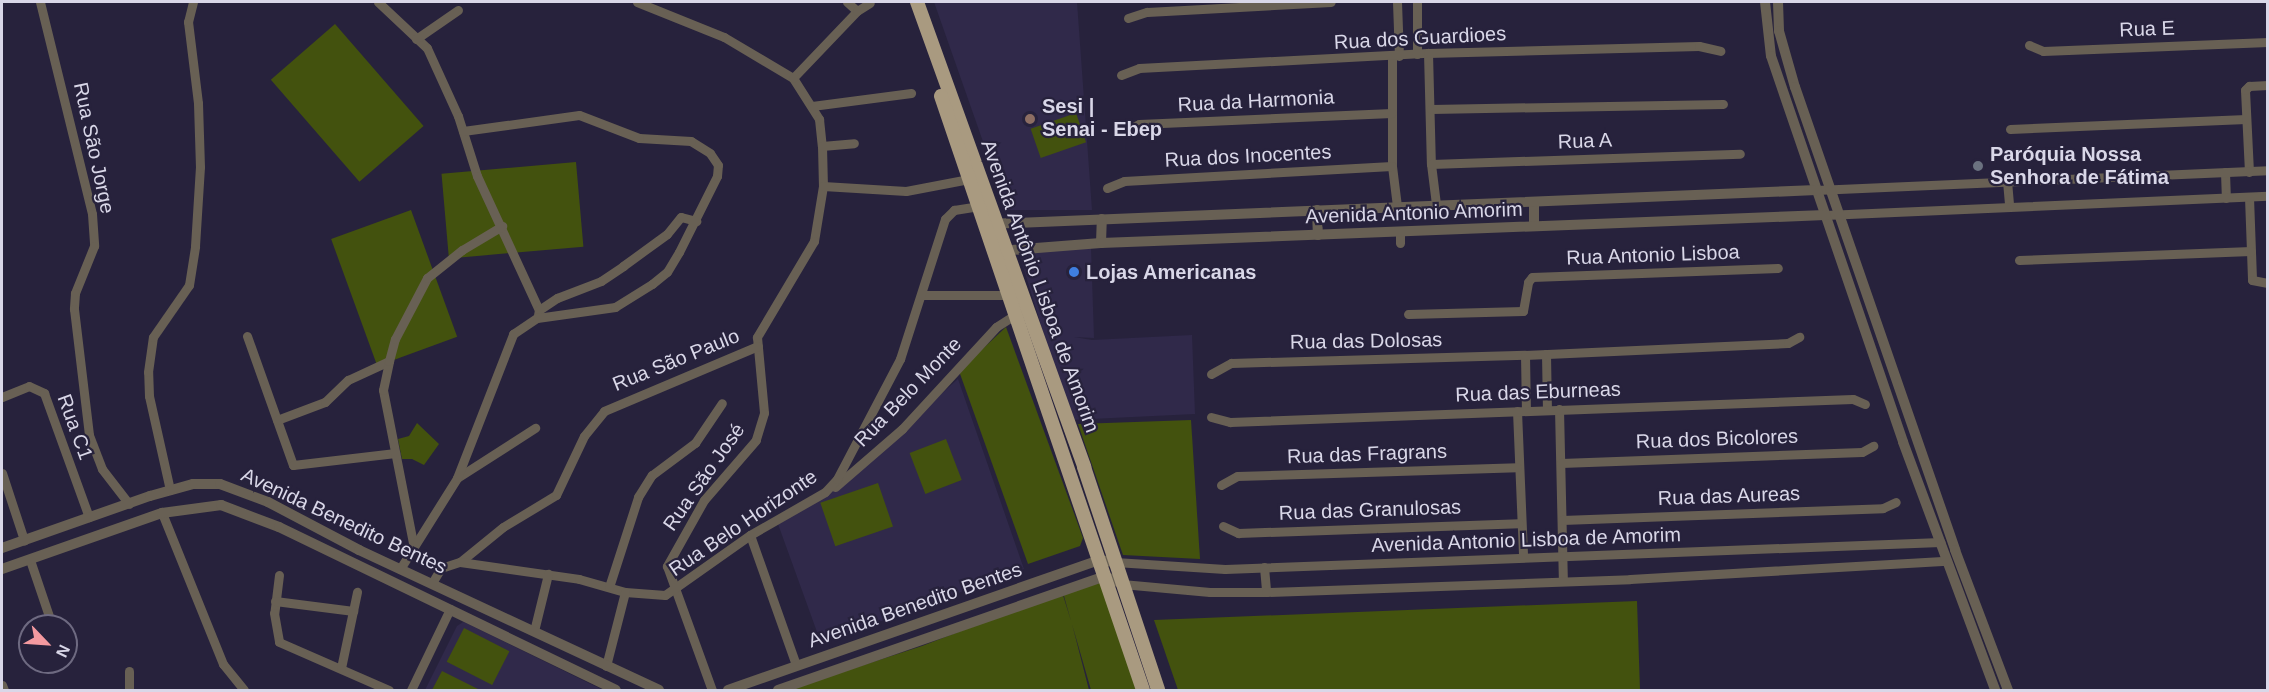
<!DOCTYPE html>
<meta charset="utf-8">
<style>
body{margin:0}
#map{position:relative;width:2269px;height:692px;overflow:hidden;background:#27223c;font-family:Helvetica,sans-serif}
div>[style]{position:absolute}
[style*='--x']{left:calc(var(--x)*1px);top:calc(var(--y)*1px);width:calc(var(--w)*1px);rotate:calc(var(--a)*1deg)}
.built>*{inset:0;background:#30294a}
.green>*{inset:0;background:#43520e;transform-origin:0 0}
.minor>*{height:9px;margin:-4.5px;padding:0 4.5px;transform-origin:4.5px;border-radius:4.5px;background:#686054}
.tertiary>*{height:10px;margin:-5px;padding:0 5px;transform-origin:5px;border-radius:5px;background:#686054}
.primary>*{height:14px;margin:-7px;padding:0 7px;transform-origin:7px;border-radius:7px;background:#a99a80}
.dots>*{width:16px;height:16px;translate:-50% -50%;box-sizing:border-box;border:3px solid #27223c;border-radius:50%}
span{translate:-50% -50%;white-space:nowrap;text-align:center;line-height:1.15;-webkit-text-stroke:4.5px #27223c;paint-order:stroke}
.street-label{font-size:20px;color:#d9d7e8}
.poi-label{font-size:20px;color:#d9d7e8;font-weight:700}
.left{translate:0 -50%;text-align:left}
.frame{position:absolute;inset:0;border:3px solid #d9d7e8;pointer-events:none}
.north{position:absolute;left:18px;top:614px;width:60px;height:60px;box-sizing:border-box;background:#27223c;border:2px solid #6e6a81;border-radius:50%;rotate:115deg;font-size:16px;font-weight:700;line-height:24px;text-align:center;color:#d9d7e8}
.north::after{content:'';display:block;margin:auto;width:21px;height:27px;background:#f49aa0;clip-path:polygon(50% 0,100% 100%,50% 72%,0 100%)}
</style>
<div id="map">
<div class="built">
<div style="clip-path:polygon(934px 2px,1077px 2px,1092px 210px,1007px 210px)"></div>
<div style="clip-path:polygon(1091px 247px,1094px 338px,1074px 337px,1092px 340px,1192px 335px,1195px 414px,1070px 420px,1018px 250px)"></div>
<div style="clip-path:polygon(958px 379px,1024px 569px,821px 643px,778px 524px,826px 496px)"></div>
<div style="clip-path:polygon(463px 622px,466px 623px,603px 690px,425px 690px,457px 626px)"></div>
</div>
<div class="green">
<div style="left:335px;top:24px;width:135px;height:85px;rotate:49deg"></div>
<div style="left:1076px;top:113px;width:31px;height:48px;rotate:71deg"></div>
<div style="left:576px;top:162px;width:85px;height:135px;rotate:85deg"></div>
<div style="left:411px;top:210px;width:135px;height:85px;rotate:70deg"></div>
<div style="clip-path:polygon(1006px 327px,1083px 538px,1080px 546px,1028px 564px,959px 371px)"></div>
<div style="clip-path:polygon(1191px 420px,1200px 559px,1123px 555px,1078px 424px)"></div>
<div style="clip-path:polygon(417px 423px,439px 444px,424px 465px,412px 459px,402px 459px,398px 439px,409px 436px)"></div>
<div style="left:946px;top:439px;width:44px;height:39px;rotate:69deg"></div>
<div style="left:878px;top:483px;width:46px;height:61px;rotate:71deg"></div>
<div style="clip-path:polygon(1100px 578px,1136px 690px,1091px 690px,1072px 624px,1089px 690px,787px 690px,922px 646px,1062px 592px,1071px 621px,1062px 589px)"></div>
<div style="clip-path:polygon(1637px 601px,1640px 690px,1178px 690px,1154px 620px)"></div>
<div style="left:464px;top:628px;width:51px;height:38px;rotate:27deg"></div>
<div style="clip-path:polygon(442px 671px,480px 690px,432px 690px)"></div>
</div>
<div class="minor">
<div style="--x:40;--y:2;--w:218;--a:76.2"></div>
<div style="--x:92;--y:214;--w:32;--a:86"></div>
<div style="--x:94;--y:246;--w:51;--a:112"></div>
<div style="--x:75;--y:293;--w:16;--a:94"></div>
<div style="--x:74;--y:309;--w:127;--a:83.2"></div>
<div style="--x:89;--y:435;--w:36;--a:69"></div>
<div style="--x:102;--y:469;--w:44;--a:52.4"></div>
<div style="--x:378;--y:2;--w:67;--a:43.2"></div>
<div style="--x:427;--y:48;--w:75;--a:65.5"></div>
<div style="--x:458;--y:116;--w:63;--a:72.4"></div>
<div style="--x:477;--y:176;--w:148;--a:65.2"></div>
<div style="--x:637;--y:2;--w:94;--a:21.9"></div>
<div style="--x:724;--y:37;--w:80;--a:30.7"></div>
<div style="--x:793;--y:78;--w:49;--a:57.6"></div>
<div style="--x:819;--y:119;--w:27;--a:84"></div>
<div style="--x:822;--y:146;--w:40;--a:88.6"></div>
<div style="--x:823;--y:186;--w:56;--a:99.3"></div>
<div style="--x:814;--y:241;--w:112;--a:120.7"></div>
<div style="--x:757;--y:337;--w:76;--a:84.7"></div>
<div style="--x:764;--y:413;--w:28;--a:107"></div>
<div style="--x:756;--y:440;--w:79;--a:130.9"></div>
<div style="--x:704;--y:500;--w:76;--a:119.3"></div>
<div style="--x:667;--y:566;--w:132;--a:70.1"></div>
<div style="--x:847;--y:2;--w:13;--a:42"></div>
<div style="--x:1397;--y:2;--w:54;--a:87.9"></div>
<div style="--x:1417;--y:2;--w:52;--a:90"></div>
<div style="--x:1128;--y:18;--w:20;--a:-18"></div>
<div style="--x:1147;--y:12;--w:184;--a:-3.1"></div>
<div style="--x:416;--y:39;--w:51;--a:-34.6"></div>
<div style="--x:2029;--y:45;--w:15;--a:23"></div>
<div style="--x:2043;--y:51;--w:225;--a:-2.3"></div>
<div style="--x:1428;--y:53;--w:111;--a:88.5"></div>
<div style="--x:1431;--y:164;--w:40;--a:82.9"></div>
<div style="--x:1392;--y:57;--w:109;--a:90"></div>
<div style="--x:1392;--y:166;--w:40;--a:82.9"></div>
<div style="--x:1121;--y:75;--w:19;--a:-21"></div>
<div style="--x:1139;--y:68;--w:289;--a:-3"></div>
<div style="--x:1428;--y:53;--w:271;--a:-1.5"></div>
<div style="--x:1699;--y:46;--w:22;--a:13"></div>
<div style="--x:793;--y:78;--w:93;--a:-46.3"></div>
<div style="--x:857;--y:11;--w:15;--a:-32"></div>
<div style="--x:812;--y:106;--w:100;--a:-7.5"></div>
<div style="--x:1431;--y:109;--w:292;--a:-1"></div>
<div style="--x:2010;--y:129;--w:236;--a:-2.4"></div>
<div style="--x:1124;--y:132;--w:17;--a:-28"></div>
<div style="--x:1139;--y:124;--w:253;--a:-2.5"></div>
<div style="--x:822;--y:146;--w:32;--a:-5"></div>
<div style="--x:1431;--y:164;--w:309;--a:-1.9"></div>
<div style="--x:2225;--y:172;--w:26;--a:88"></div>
<div style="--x:2249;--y:172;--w:82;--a:-92.8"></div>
<div style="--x:2245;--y:90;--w:6;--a:-45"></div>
<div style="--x:2249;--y:86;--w:19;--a:-3"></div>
<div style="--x:2007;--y:181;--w:25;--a:85"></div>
<div style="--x:823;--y:186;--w:83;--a:3.4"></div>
<div style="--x:906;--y:191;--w:64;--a:-10.8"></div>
<div style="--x:1107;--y:188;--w:18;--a:-22"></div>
<div style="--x:1124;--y:181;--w:268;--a:-3.2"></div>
<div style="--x:1816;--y:190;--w:452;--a:-2.5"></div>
<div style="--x:2249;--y:197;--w:83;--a:87.9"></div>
<div style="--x:2252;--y:280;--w:16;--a:11"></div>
<div style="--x:1825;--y:215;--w:443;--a:-2.5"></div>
<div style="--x:1400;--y:243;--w:10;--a:-90"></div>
<div style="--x:2019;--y:260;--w:232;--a:-2.2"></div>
<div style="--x:922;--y:295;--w:88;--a:0"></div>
<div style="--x:1408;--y:314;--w:115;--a:-1.5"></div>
<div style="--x:1523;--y:311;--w:29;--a:-80"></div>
<div style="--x:1528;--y:282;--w:6;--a:-51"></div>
<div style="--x:1532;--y:277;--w:246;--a:-2.1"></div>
<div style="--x:538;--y:315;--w:5;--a:-79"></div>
<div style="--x:539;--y:310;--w:22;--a:-34"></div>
<div style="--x:557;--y:298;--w:47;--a:-21.1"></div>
<div style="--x:601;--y:281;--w:27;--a:-34"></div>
<div style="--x:623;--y:266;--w:54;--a:-36"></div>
<div style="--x:667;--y:234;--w:22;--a:-51"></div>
<div style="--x:681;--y:217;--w:16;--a:15"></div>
<div style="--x:247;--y:336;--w:137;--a:70.4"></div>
<div style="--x:293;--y:465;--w:103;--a:-6.7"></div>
<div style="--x:1546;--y:354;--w:56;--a:89"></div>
<div style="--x:1525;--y:355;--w:56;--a:89"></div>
<div style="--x:1211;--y:374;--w:23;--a:-29"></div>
<div style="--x:1231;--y:363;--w:294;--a:-1.6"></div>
<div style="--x:1525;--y:355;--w:263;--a:-2.6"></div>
<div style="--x:1788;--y:343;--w:13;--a:-29"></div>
<div style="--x:2;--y:397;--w:29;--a:-22"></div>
<div style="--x:29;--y:386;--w:17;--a:25"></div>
<div style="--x:44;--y:393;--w:132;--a:70.1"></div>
<div style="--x:1559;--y:409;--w:172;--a:88.7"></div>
<div style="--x:1517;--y:411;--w:145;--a:87.6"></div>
<div style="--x:1211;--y:417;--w:20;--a:15"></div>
<div style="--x:1230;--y:422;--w:623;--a:-2.11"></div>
<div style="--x:1853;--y:399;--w:13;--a:23"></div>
<div style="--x:277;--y:420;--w:51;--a:-20.6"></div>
<div style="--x:325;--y:402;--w:32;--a:-44"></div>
<div style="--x:348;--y:380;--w:45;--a:-24.9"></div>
<div style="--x:1561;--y:463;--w:301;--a:-2.1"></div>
<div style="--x:1862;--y:452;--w:13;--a:-29"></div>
<div style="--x:2;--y:473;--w:71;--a:71.8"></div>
<div style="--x:457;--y:478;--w:93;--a:-32.7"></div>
<div style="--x:1221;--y:485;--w:18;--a:-29"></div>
<div style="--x:1237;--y:476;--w:280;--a:-1.8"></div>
<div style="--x:835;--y:487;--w:89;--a:-40.9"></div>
<div style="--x:902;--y:429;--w:139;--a:-47.3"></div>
<div style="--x:996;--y:327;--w:24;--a:-33"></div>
<div style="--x:170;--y:490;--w:96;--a:-102.6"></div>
<div style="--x:149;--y:396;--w:24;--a:-92"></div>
<div style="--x:148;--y:372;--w:35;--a:-82"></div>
<div style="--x:153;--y:337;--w:63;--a:-55.3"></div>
<div style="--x:189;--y:285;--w:39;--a:-81"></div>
<div style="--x:195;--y:246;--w:79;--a:-86.4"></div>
<div style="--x:200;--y:167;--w:64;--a:-91.8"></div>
<div style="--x:198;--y:103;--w:82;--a:-97"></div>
<div style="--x:188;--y:22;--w:21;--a:-76"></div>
<div style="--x:162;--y:513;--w:163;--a:68"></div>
<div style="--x:223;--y:664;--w:33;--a:51"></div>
<div style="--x:1562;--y:520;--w:321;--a:-2.1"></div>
<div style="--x:1883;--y:508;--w:14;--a:-25"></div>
<div style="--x:1223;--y:526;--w:17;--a:25"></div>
<div style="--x:1238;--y:533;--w:281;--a:-2"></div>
<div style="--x:750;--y:535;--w:138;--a:70.5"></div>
<div style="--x:413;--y:543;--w:156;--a:-101.1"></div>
<div style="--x:383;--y:390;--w:30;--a:-78"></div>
<div style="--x:389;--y:361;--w:23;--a:-75"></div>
<div style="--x:395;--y:339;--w:69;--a:-62.3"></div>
<div style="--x:427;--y:278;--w:45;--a:-38.7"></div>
<div style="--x:462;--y:250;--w:47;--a:-31"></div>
<div style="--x:30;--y:560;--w:62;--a:71.3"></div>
<div style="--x:460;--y:562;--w:55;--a:-39.1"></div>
<div style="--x:503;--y:527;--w:62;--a:-31.1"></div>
<div style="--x:556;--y:495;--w:65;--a:-64.6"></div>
<div style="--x:584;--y:436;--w:32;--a:-51"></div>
<div style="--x:604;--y:411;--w:167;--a:-22.9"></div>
<div style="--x:1115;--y:562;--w:110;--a:3.6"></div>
<div style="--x:1225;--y:569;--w:716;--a:-2.16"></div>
<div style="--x:1264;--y:567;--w:25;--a:85"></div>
<div style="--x:400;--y:569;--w:107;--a:-57.9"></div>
<div style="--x:457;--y:478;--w:155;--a:-68.7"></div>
<div style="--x:513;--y:334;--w:29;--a:-34"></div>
<div style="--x:537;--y:318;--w:79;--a:-8"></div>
<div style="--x:615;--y:307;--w:44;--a:-31.9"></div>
<div style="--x:652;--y:284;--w:19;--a:-39"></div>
<div style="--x:667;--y:272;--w:23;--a:-59"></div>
<div style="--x:679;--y:252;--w:85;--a:-63.4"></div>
<div style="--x:717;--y:176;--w:11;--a:-85"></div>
<div style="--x:718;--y:165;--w:14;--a:-124"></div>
<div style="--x:710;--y:153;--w:22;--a:-148"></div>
<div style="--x:691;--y:141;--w:52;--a:-176.7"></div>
<div style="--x:639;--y:138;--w:64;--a:-159"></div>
<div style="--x:579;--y:115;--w:117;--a:172.1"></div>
<div style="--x:279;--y:575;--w:38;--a:97"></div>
<div style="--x:274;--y:613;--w:29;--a:80"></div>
<div style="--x:279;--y:642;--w:120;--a:23.6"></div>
<div style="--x:432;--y:583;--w:17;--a:-59"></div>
<div style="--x:441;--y:568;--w:20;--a:-18"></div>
<div style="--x:460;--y:562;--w:120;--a:8.1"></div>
<div style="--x:579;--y:579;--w:48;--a:15.8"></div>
<div style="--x:625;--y:592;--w:40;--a:4.3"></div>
<div style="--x:665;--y:595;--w:104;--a:-35.2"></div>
<div style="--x:750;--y:535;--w:86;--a:-29.8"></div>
<div style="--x:825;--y:492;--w:18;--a:-47"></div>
<div style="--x:837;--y:479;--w:136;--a:-62.3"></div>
<div style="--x:900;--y:359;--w:147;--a:-72.2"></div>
<div style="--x:945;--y:219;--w:13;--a:-45"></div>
<div style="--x:954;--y:210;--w:24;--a:-9"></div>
<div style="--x:1122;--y:584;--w:88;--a:5.2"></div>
<div style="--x:1210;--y:592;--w:56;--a:0"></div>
<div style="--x:1266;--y:592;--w:364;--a:-2"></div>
<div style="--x:1630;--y:579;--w:317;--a:-3.3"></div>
<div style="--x:609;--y:587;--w:95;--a:-72.1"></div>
<div style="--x:638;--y:497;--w:26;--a:-58"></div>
<div style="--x:652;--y:475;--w:54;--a:-36.7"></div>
<div style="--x:695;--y:443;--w:48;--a:-56"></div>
<div style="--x:275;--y:601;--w:79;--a:7.3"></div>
<div style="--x:534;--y:631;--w:59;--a:-76.2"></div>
<div style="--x:606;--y:666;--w:76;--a:-75.6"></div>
<div style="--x:341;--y:668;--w:78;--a:-78.1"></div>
<div style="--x:129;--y:671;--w:19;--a:90"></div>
<div style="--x:2;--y:685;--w:5;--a:68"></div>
<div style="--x:411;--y:690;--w:90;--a:-64.3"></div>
</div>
<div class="tertiary">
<div style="--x:1765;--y:2;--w:54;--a:83.7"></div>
<div style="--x:1771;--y:56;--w:408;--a:71.1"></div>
<div style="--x:1903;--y:442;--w:265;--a:69.6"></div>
<div style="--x:1778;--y:2;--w:29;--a:88"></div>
<div style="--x:1779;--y:31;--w:58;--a:74.1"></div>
<div style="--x:1795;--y:87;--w:490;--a:70.9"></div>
<div style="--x:1955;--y:550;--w:150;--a:69.3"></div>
<div style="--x:1534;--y:202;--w:24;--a:90"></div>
<div style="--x:1317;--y:210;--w:25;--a:88"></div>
<div style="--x:989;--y:224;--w:828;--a:-2.35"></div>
<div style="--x:1101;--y:243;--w:24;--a:-88"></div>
<div style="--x:998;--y:251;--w:103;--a:-4.4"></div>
<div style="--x:1101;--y:243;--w:725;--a:-2.21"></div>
<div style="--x:2;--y:548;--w:157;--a:-19.4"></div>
<div style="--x:150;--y:496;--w:45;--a:-15.6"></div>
<div style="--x:193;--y:484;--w:27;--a:0"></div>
<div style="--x:220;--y:484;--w:51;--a:20.6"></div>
<div style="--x:268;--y:502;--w:103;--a:27.8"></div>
<div style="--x:359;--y:550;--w:331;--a:25"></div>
<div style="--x:2;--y:569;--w:170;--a:-19.3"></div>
<div style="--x:162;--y:513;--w:60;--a:-7.7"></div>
<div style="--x:221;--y:505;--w:62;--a:20.8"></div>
<div style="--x:279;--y:527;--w:374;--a:25.8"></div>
<div style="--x:728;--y:690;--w:393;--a:-19.3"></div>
<div style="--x:1099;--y:560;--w:16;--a:7"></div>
<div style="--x:778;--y:690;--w:346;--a:-19.2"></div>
<div style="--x:1105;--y:576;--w:19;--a:25"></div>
</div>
<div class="primary">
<div style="--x:917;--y:2;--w:494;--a:70.2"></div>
<div style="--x:1084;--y:467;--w:235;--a:71.6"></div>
<div style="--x:941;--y:96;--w:627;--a:71.22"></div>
</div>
<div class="dots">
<div style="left:1030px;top:119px;background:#8d6e63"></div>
<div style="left:1978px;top:166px;background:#6b7280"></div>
<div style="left:1074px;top:272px;background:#3f7fe0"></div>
</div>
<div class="street-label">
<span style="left:2147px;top:29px;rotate:-2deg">Rua E</span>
<span style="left:1420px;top:38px;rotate:-3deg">Rua dos Guardioes</span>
<span style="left:1256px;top:101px;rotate:-3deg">Rua da Harmonia</span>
<span style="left:1585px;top:141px;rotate:-2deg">Rua A</span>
<span style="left:94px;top:148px;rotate:78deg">Rua São Jorge</span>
<span style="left:1248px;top:156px;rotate:-3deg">Rua dos Inocentes</span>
<span style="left:1414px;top:213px;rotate:-2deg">Avenida Antonio Amorim</span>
<span style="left:1653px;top:255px;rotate:-2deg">Rua Antonio Lisboa</span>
<span style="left:1040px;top:286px;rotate:70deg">Avenida Antônio Lisboa de Amorim</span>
<span style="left:1366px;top:341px;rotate:-1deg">Rua das Dolosas</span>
<span style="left:676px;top:360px;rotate:-22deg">Rua São Paulo</span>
<span style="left:908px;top:392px;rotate:-46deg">Rua Belo Monte</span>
<span style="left:1538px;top:392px;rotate:-2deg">Rua das Eburneas</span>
<span style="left:75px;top:427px;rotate:70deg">Rua C1</span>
<span style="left:1717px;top:439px;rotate:-2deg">Rua dos Bicolores</span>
<span style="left:1367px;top:454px;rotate:-2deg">Rua das Fragrans</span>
<span style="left:704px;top:477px;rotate:-55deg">Rua São José</span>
<span style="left:1729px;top:496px;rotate:-2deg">Rua das Aureas</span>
<span style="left:1370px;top:510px;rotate:-2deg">Rua das Granulosas</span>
<span style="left:344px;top:521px;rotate:25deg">Avenida Benedito Bentes</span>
<span style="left:743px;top:523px;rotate:-34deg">Rua Belo Horizonte</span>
<span style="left:1526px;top:540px;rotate:-2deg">Avenida Antonio Lisboa de Amorim</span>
<span style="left:915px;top:605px;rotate:-19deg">Avenida Benedito Bentes</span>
</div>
<div class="poi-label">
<span class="left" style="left:1042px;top:118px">Sesi |<br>Senai - Ebep</span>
<span class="left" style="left:1990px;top:166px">Paróquia Nossa<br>Senhora de Fátima</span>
<span class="left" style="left:1086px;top:272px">Lojas Americanas</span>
</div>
<div class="frame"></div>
<div class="north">N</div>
</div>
